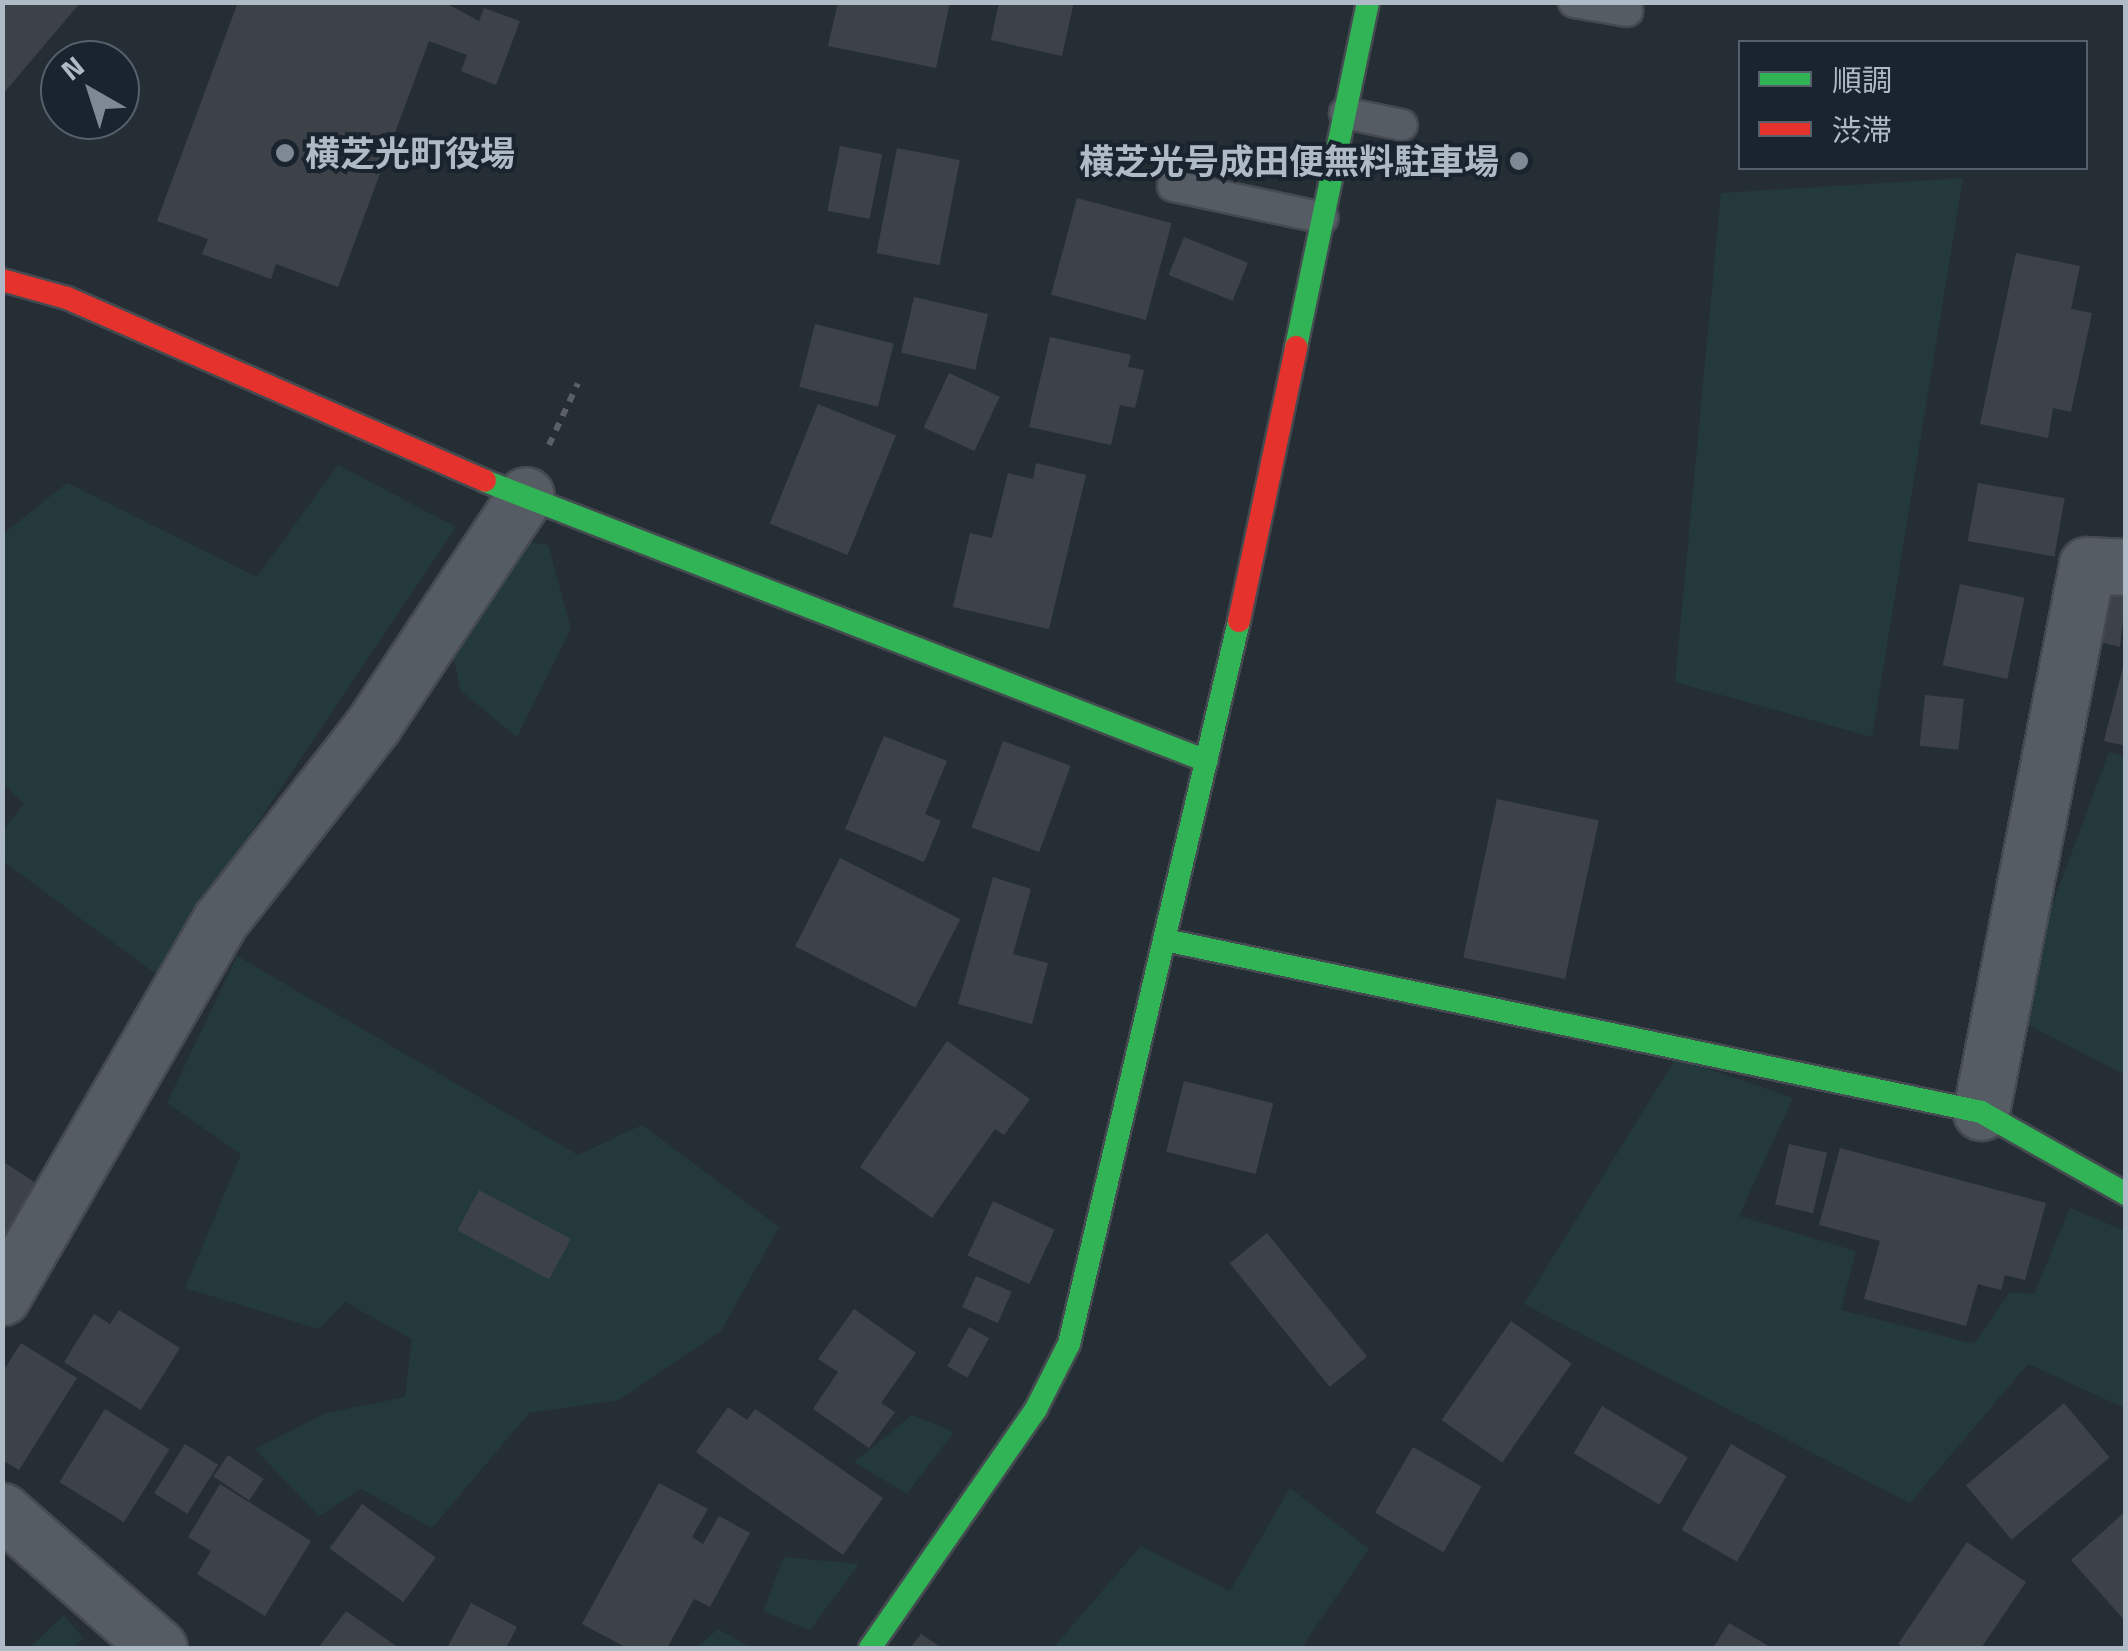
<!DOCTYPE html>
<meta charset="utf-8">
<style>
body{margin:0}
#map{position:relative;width:2128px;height:1651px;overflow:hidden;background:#262e35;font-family:"Titillium Web","Noto Sans JP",sans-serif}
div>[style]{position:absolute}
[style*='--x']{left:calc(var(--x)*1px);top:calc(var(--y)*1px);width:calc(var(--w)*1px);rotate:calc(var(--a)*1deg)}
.green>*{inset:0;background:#23393b}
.building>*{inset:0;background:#3c4248;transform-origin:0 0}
.path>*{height:6px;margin-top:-3px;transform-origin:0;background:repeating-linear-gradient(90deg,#5a6066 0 8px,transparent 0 16px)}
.roads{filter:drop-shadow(2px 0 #444a4f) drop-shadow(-2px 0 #444a4f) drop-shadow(0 2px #444a4f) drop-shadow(0 -2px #444a4f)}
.lane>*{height:30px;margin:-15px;padding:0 15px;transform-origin:15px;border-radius:15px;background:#565c63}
.street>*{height:55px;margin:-27.5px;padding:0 27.5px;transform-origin:27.5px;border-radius:27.5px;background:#565c63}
.fast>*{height:22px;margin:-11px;padding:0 11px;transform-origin:11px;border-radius:11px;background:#30b455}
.jam>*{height:22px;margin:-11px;padding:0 11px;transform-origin:11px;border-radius:11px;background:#e5322d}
.dots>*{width:28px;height:28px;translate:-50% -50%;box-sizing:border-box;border:5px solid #1a242f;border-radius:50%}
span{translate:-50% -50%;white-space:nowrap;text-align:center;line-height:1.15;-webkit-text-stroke:8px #1a242f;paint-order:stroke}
.poi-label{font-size:35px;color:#afbac7;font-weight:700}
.left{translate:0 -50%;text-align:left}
.right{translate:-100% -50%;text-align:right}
.frame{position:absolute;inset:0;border:5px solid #afbac7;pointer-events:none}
.legend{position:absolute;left:1738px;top:40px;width:350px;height:130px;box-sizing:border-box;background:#1a242f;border:2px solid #56606c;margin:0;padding:12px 18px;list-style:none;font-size:30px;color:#afbac7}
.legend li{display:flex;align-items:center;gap:20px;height:50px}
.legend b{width:50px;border:2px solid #56606c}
.north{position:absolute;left:40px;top:40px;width:100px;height:100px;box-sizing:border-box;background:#1a242f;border:2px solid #56606c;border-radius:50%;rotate:321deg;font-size:28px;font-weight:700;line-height:40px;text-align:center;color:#afbac7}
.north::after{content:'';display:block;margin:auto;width:35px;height:45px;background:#7f8994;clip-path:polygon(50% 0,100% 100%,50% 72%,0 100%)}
</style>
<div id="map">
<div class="green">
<div style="clip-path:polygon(1963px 178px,1872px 737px,1675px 682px,1721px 193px)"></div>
<div style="clip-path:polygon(338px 465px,456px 527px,156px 974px,3px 861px,3px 831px,24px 804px,3px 783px,3px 534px,67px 483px,257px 577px)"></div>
<div style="clip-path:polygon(522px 540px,548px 545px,571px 628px,517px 737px,461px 691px,447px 632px)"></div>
<div style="clip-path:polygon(2109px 752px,2125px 756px,2125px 1075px,2011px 1016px)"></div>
<div style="clip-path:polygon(237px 956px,578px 1155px,642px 1125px,779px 1227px,721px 1331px,619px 1400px,529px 1413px,432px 1528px,361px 1489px,319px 1516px,255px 1449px,326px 1413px,405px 1397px,412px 1339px,345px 1302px,319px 1329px,185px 1288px,241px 1154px,167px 1103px)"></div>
<div style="clip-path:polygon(1676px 1058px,1793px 1098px,1739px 1216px,1856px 1251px,1841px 1310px,1974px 1344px,2010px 1292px,2034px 1294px,2070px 1208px,2125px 1231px,2125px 1408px,2028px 1364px,1910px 1503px,1524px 1304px)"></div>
<div style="clip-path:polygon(912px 1415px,954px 1432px,907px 1494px,854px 1462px)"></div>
<div style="clip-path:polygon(1290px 1488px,1369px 1549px,1301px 1648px,1053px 1648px,1141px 1546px,1230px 1591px)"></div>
<div style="clip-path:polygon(784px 1557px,859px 1564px,810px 1630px,763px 1611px)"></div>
<div style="clip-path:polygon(64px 1615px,83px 1638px,73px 1648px,29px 1648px)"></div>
<div style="clip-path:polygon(718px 1629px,752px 1648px,696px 1648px)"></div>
</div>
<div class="building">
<div style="clip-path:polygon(2px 2px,81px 2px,2px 95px)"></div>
<div style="clip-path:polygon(238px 2px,444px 2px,479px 21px,484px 8px,520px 21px,496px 85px,461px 71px,467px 55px,429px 41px,338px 287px,276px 264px,271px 279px,202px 254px,208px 239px,157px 221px)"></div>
<div style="clip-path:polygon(838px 2px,950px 2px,936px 68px,828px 46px)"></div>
<div style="clip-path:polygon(999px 2px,1074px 2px,1062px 56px,991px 40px)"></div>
<div style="left:840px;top:146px;width:43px;height:66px;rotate:11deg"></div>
<div style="left:897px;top:148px;width:64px;height:107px;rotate:11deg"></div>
<div style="left:1077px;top:198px;width:98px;height:100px;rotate:15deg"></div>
<div style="left:1184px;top:237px;width:69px;height:41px;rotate:22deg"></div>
<div style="clip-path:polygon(2016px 253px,2080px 266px,2071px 309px,2092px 313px,2071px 412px,2053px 408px,2048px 438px,1980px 424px)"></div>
<div style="left:914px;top:297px;width:76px;height:57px;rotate:13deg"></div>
<div style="left:815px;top:324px;width:81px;height:65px;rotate:14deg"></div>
<div style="clip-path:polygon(1050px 337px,1131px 355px,1128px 367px,1144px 370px,1135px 408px,1120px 405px,1111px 445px,1029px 427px)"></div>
<div style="left:949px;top:373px;width:56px;height:60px;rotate:25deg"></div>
<div style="left:818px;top:404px;width:84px;height:129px;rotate:22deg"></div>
<div style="clip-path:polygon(1036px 463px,1086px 475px,1049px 629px,953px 607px,970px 533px,992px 538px,1008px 473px,1033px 479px)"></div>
<div style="left:1978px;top:483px;width:88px;height:59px;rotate:10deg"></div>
<div style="left:1960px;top:584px;width:66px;height:83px;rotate:12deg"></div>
<div style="clip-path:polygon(2102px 587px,2126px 590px,2120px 647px,2093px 640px)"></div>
<div style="clip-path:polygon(2124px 663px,2126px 663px,2126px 746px,2104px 741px)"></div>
<div style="left:1925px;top:695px;width:39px;height:51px;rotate:6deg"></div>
<div style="clip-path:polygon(884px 736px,947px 761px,925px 814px,941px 821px,924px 862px,845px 829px)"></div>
<div style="left:1003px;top:741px;width:72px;height:92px;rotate:20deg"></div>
<div style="left:1497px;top:799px;width:104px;height:162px;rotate:12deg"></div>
<div style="left:840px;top:858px;width:135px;height:99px;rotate:27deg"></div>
<div style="clip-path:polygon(993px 877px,1031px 889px,1013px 954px,1048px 963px,1032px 1024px,958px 1004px)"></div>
<div style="clip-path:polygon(947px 1041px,1030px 1099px,1004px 1135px,995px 1129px,932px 1218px,860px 1167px)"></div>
<div style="left:1184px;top:1081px;width:92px;height:73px;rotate:14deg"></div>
<div style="left:1789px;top:1144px;width:39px;height:62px;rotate:13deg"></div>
<div style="clip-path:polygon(1840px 1148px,2046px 1203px,2025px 1280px,2005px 1275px,2001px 1290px,1978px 1284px,1966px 1326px,1864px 1299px,1880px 1241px,1819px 1225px)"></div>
<div style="clip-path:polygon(2px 1161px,45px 1189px,2px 1254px)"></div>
<div style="left:479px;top:1190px;width:104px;height:46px;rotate:28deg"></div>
<div style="left:993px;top:1201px;width:68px;height:60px;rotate:25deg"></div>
<div style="left:1267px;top:1233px;width:159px;height:48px;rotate:51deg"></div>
<div style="left:976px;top:1276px;width:39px;height:34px;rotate:24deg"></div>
<div style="clip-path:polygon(854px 1309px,916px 1353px,881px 1403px,895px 1412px,869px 1448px,813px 1409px,838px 1372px,818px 1359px)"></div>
<div style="clip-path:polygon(119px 1310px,180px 1348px,141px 1410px,64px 1362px,94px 1314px,110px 1324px)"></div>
<div style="left:1511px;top:1321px;width:74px;height:121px;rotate:35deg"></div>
<div style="left:969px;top:1327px;width:23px;height:45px;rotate:29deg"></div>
<div style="clip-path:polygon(21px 1343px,77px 1378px,19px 1470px,2px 1460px,2px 1373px)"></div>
<div style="left:2064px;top:1403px;width:71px;height:128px;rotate:50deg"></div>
<div style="left:1602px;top:1406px;width:100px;height:55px;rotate:31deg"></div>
<div style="clip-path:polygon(728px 1407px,747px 1420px,755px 1409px,883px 1498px,843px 1555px,696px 1452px)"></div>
<div style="left:105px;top:1409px;width:76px;height:86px;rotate:32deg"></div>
<div style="left:185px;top:1444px;width:39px;height:58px;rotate:32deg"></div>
<div style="left:1731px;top:1444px;width:64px;height:99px;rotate:30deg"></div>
<div style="left:1413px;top:1447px;width:79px;height:76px;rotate:30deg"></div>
<div style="left:228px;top:1455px;width:43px;height:26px;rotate:34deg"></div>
<div style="clip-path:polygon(659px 1483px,708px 1509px,692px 1537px,703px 1544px,719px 1516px,750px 1533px,710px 1607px,694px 1599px,667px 1648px,627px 1648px,582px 1624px)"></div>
<div style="clip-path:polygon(220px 1484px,311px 1541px,265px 1616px,197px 1574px,211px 1551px,188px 1537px)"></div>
<div style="left:362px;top:1504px;width:91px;height:55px;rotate:36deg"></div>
<div style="clip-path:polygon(2126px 1511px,2126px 1622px,2071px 1560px)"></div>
<div style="clip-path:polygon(1967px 1542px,2026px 1582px,1981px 1648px,1905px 1648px,1898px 1644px)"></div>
<div style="clip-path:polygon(471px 1603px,517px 1627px,506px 1648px,447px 1648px)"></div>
<div style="clip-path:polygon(346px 1611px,399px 1648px,318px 1648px)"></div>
<div style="clip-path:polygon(1729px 1623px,1772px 1648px,1713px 1648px)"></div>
<div style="clip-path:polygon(921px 1634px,942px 1648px,910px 1648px)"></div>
</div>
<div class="path">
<div style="--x:549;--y:445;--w:68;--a:-64.9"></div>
</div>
<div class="roads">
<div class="lane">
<div style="--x:1574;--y:2;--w:54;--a:9.6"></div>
<div style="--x:1345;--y:113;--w:58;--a:11.9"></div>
<div style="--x:1173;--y:186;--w:153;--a:12"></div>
</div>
<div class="street">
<div style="--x:1981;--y:1112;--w:557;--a:-79.03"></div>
<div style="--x:2087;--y:565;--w:39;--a:3"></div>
<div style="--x:2;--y:1297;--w:435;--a:-59.9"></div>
<div style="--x:220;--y:921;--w:249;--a:-52"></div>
<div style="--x:373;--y:725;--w:276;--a:-56.4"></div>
<div style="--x:2;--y:1511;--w:208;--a:41.1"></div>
</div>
<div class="fast">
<div style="--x:1296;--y:347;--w:352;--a:-78.2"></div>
<div style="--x:485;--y:481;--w:774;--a:21.2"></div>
<div style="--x:1165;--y:940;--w:834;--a:11.9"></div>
<div style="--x:1981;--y:1112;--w:167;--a:29.5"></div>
<div style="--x:870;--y:1648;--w:291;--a:-55.2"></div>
<div style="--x:1036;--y:1409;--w:73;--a:-63.1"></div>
<div style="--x:1069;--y:1344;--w:743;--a:-76.77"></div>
</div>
<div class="jam">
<div style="--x:2;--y:280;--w:67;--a:15.5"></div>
<div style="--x:67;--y:298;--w:456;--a:23.6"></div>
<div style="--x:1239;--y:621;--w:280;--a:-78.2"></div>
</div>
</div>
<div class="dots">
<div style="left:285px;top:153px;background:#7f8994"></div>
<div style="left:1519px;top:161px;background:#7f8994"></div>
</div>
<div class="poi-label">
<span class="left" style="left:305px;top:153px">横芝光町役場</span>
<span class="right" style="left:1499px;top:161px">横芝光号成田便無料駐車場</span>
</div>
<div class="frame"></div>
<ul class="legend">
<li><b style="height:12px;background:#30b455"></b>順調</li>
<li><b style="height:12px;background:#e5322d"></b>渋滞</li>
</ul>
<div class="north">N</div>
</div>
